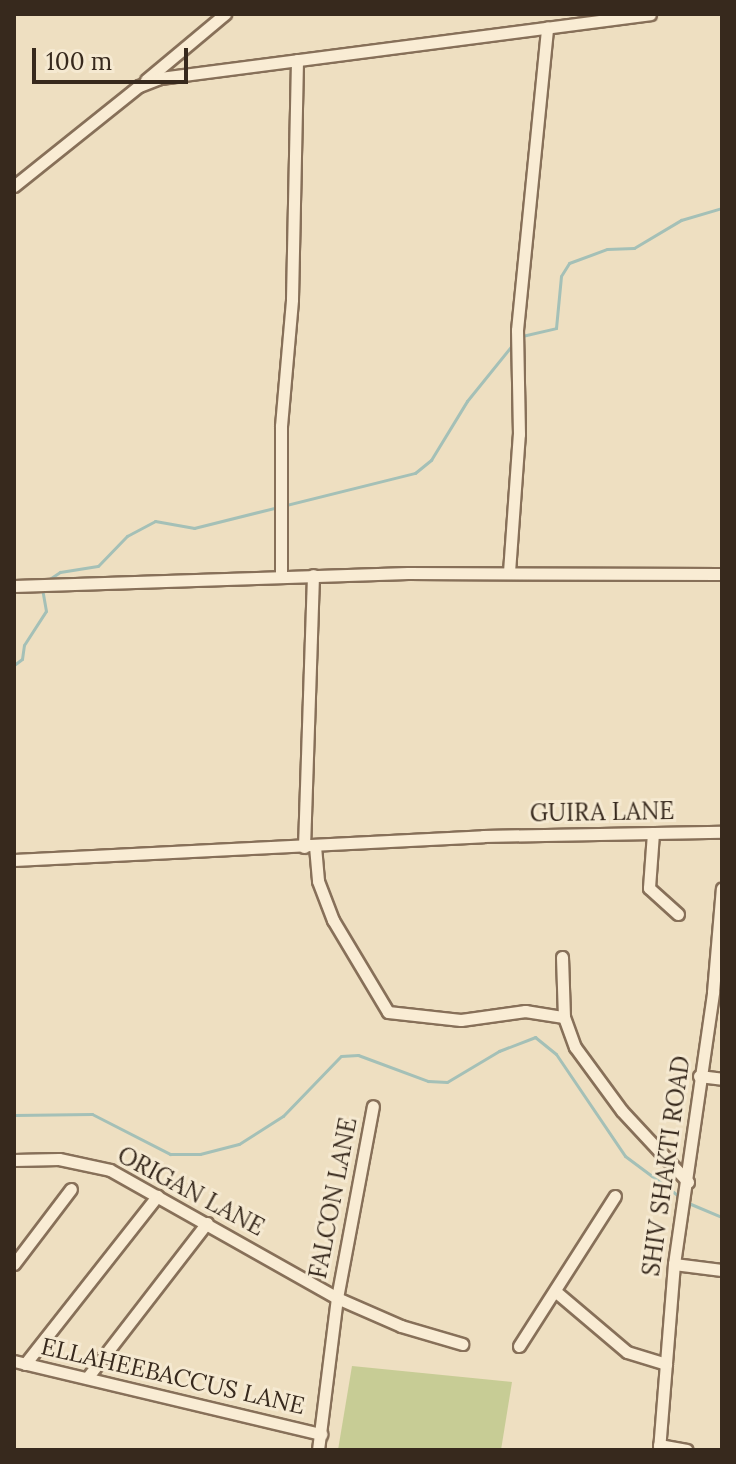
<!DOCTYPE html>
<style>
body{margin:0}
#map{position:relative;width:736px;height:1464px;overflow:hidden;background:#eedfc1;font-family:Lora,serif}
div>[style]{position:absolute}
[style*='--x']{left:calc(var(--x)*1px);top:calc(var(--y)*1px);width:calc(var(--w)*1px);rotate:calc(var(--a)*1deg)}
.green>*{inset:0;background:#c7cc95}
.stream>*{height:3px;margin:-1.5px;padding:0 1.5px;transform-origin:1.5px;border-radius:1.5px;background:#a4c0b7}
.roads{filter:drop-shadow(2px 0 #877059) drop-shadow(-2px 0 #877059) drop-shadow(0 2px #877059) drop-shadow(0 -2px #877059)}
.minor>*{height:11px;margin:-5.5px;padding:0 5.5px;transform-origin:5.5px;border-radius:5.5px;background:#f9ecd4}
span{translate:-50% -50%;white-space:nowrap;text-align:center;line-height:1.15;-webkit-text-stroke:6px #f5e9d1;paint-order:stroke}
.street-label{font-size:24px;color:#37291d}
.frame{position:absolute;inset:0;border:16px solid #37291d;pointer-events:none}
.scale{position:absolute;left:32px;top:48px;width:156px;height:36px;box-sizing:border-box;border:4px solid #37291d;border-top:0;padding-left:10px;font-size:24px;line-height:28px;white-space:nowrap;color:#37291d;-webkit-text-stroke:6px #f5e9d1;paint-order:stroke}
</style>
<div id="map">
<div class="green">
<div style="clip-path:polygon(352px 1366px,512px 1382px,501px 1450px,338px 1450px)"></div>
</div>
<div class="stream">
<div style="--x:522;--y:336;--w:35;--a:-13"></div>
<div style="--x:556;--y:328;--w:52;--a:-84.5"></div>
<div style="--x:561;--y:276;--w:15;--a:-58"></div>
<div style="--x:569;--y:263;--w:40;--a:-20.2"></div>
<div style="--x:607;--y:249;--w:27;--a:-2"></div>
<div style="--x:634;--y:248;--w:55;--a:-30.8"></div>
<div style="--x:681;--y:220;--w:43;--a:-16.3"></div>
<div style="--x:45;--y:582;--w:18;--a:-34"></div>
<div style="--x:60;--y:572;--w:38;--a:-9"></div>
<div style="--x:98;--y:566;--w:42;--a:-46"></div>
<div style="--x:127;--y:536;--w:32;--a:-28"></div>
<div style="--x:155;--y:521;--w:40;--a:10"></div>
<div style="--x:194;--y:528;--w:228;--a:-14"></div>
<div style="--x:415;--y:473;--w:21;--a:-39"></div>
<div style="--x:431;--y:460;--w:69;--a:-58.6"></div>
<div style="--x:467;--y:401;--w:73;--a:-51.1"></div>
<div style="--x:14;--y:665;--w:10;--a:-37"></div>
<div style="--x:22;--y:659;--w:14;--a:-82"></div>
<div style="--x:24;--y:645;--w:40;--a:-57.1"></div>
<div style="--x:46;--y:611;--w:22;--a:-100"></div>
<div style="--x:14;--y:1115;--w:78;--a:-0.7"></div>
<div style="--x:92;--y:1114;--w:88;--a:27.1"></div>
<div style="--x:170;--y:1154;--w:30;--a:0"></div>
<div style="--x:200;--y:1154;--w:40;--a:-14.4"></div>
<div style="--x:239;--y:1144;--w:52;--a:-32.5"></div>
<div style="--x:283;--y:1116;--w:83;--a:-46"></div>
<div style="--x:341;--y:1056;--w:17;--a:-3"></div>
<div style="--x:358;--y:1055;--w:75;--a:20.4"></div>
<div style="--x:428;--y:1081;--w:19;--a:3"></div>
<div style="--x:447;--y:1082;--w:61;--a:-30.8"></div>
<div style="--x:499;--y:1051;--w:39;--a:-21"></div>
<div style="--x:535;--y:1037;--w:27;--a:39"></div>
<div style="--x:556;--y:1054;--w:123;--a:55.9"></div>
<div style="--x:625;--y:1156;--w:69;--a:36.7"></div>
<div style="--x:686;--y:1202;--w:39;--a:23"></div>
</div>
<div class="roads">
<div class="minor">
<div style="--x:146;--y:80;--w:103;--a:-39.9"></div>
<div style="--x:14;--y:186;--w:160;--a:-38.7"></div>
<div style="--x:139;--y:86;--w:22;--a:-21"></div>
<div style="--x:160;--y:78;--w:494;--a:-7.4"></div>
<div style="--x:509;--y:572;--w:138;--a:-85.9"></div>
<div style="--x:519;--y:434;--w:104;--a:-91.1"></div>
<div style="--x:517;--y:330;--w:304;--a:-84.3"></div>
<div style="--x:281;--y:576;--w:150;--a:-90"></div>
<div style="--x:281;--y:426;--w:127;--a:-85"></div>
<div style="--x:292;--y:299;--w:239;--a:-88.8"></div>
<div style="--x:14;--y:586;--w:394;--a:-1.9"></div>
<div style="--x:408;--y:573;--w:314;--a:0.2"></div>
<div style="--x:653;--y:833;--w:55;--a:94.2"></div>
<div style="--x:649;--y:888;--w:39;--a:42"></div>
<div style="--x:315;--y:846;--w:35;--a:85"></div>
<div style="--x:318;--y:881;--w:42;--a:69"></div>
<div style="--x:333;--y:920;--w:107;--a:59.1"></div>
<div style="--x:388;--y:1012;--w:73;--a:6.3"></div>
<div style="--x:461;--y:1020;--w:65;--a:-8"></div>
<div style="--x:525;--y:1011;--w:39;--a:9"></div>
<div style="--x:304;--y:847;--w:272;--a:-88.1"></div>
<div style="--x:14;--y:860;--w:470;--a:-2.9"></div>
<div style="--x:483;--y:836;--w:239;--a:-1"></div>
<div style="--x:562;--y:957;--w:60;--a:88.1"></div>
<div style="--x:564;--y:1017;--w:32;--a:70"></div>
<div style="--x:575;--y:1047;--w:79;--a:53.7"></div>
<div style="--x:622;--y:1111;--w:97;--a:47.1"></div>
<div style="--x:699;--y:1076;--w:23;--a:7"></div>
<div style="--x:14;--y:1160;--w:45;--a:-1.3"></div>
<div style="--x:59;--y:1159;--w:52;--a:12.2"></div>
<div style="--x:110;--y:1170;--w:261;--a:29.4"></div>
<div style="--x:337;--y:1298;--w:70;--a:23.6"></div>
<div style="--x:401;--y:1326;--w:64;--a:16.4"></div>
<div style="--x:14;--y:1264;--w:94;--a:-52.8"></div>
<div style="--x:674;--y:1264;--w:48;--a:7.1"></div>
<div style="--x:555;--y:1291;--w:94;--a:40.3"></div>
<div style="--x:627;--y:1352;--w:41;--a:17.1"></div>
<div style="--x:519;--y:1346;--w:178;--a:-57.4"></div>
<div style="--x:14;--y:1361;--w:316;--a:13.4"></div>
<div style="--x:25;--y:1364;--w:214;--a:-51.8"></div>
<div style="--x:87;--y:1378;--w:196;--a:-52.3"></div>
<div style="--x:659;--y:1445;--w:28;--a:10"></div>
<div style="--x:318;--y:1450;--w:153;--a:-82.9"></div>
<div style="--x:337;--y:1298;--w:195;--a:-79.4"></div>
<div style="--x:659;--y:1450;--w:187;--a:-85.4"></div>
<div style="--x:674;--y:1264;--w:275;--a:-81.8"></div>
<div style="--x:713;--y:992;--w:104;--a:-85.1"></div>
</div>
</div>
<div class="street-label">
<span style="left:602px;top:812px;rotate:-1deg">GUIRA LANE</span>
<span style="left:666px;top:1166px;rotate:-82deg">SHIV SHAKTI ROAD</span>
<span style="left:191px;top:1191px;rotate:28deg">ORIGAN LANE</span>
<span style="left:333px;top:1198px;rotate:-79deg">FALCON LANE</span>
<span style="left:173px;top:1376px;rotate:13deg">ELLAHEEBACCUS LANE</span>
</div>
<div class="frame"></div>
<div class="scale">100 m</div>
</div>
